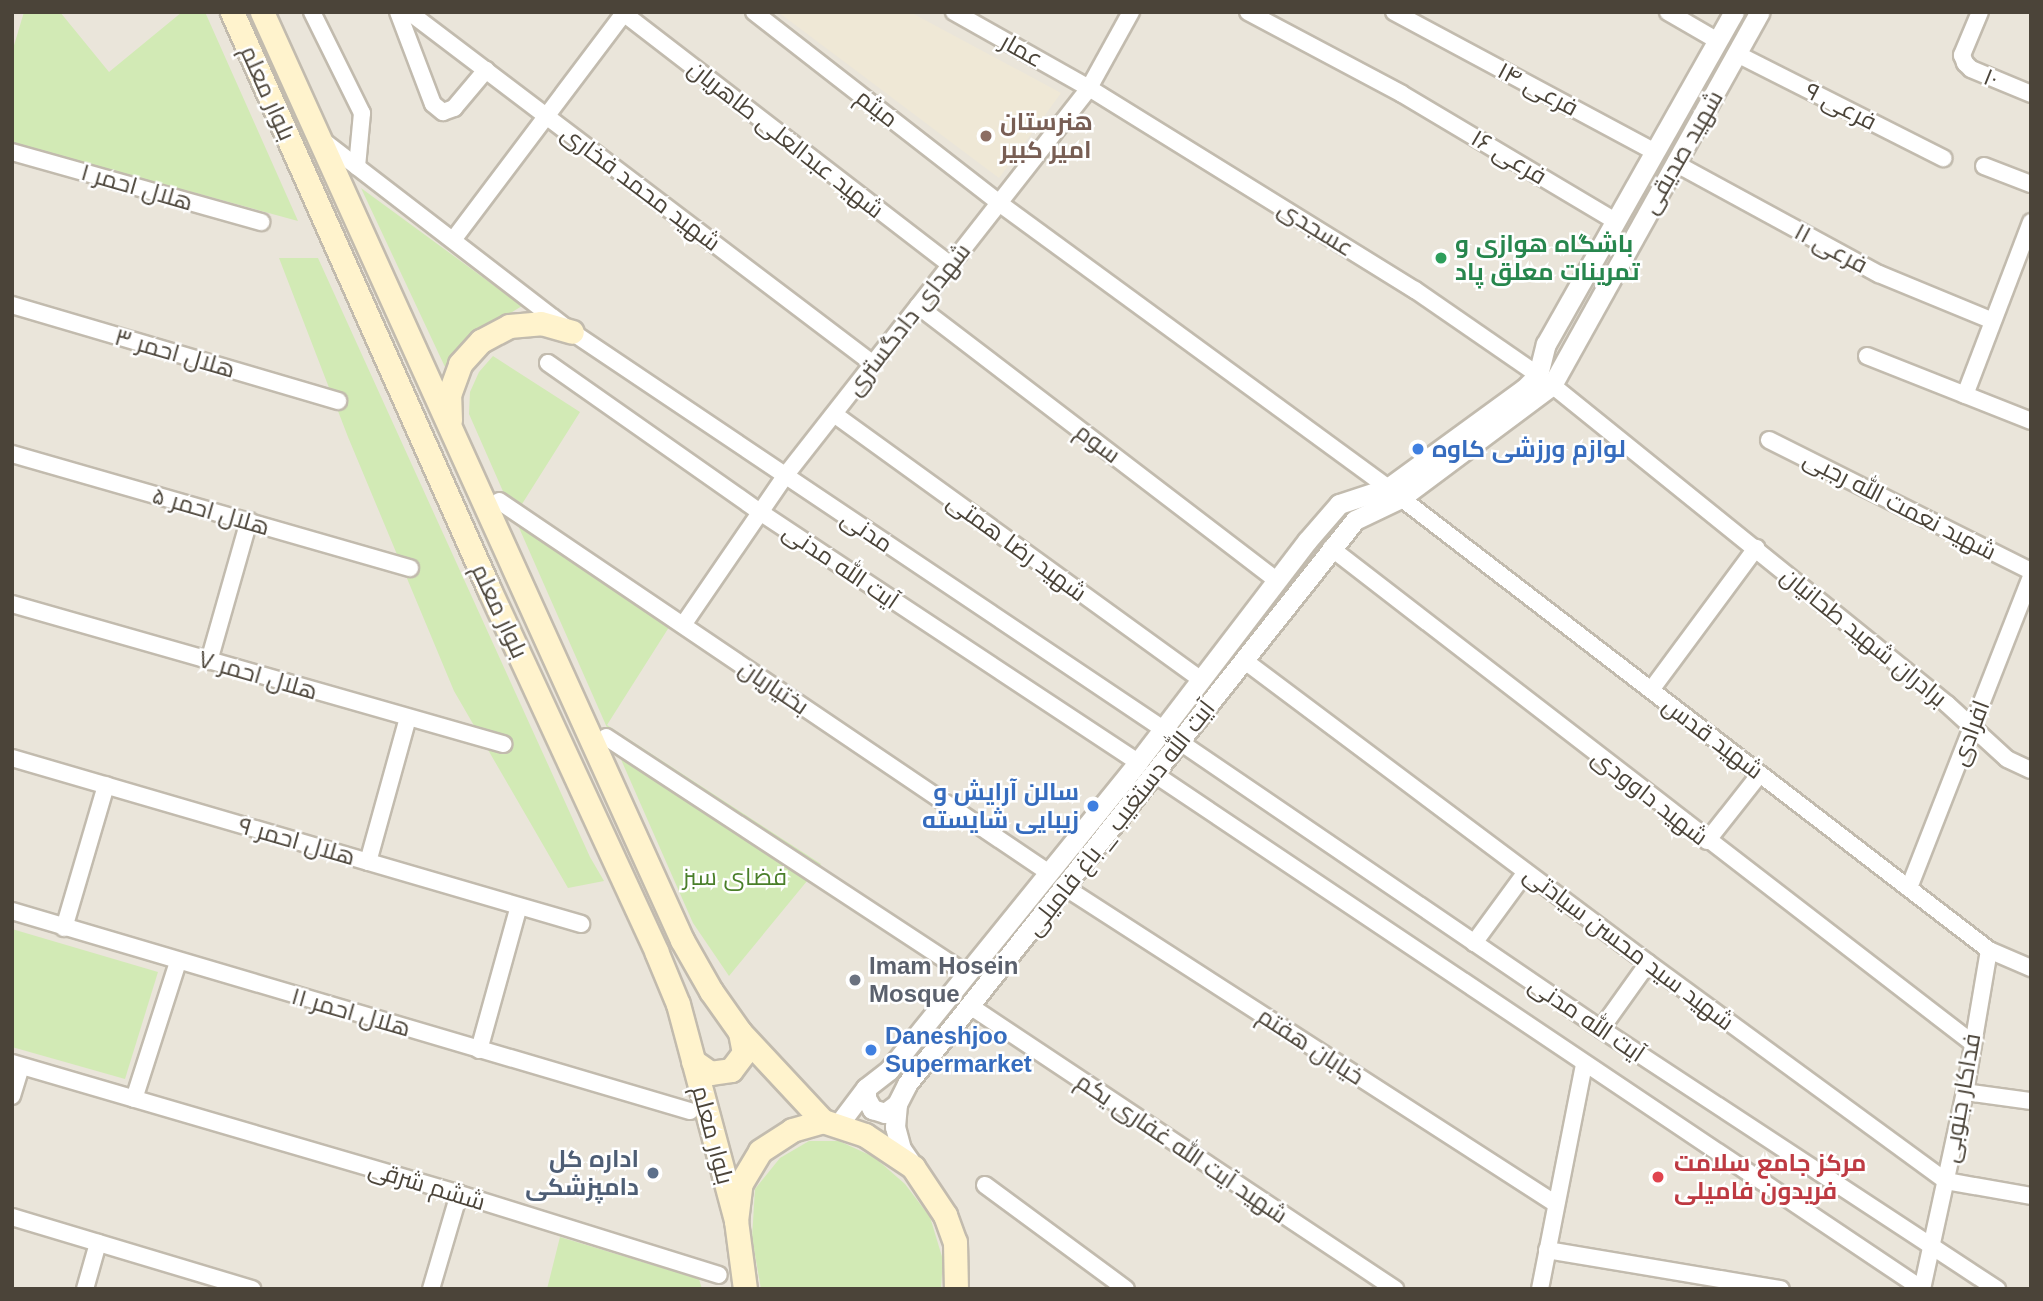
<!DOCTYPE html>
<meta charset="utf-8">
<style>
body{margin:0}
#map{position:relative;width:2043px;height:1301px;overflow:hidden;background:#f6f3ec;font-family:Arial,Cairo,sans-serif}
div>[style]{position:absolute}
[style*='--x']{left:calc(var(--x)*1px);top:calc(var(--y)*1px);width:calc(var(--w)*1px);rotate:calc(var(--a)*1deg)}
.residential>*{inset:0;background:#eae5da;transform-origin:0 0}
.education>*{inset:0;background:#efe8d6}
.green>*{inset:0;background:#d2eab5}
.roads{filter:drop-shadow(2px 0 #c2bbae) drop-shadow(-2px 0 #c2bbae) drop-shadow(0 2px #c2bbae) drop-shadow(0 -2px #c2bbae)}
.minor>*{height:16px;margin:-8px;padding:0 8px;transform-origin:8px;border-radius:8px;background:#fff}
.tertiary>*{height:19px;margin:-9.5px;padding:0 9.5px;transform-origin:9.5px;border-radius:9.5px;background:#fff}
.secondary>*{height:23px;margin:-11.5px;padding:0 11.5px;transform-origin:11.5px;border-radius:11.5px;background:#fff3cd}
.dots>*{width:19px;height:19px;translate:-50% -50%;box-sizing:border-box;border:4px solid #fff;border-radius:50%}
span{translate:-50% -50%;white-space:nowrap;text-align:center;line-height:1.15;-webkit-text-stroke:5px #fff;paint-order:stroke}
.street-label{font-size:24px;color:#4b4439}
.education-label{font-size:24px;color:#785e54;font-weight:700}
.left{translate:0 -50%;text-align:left}
.leisure-label{font-size:24px;color:#27864d;font-weight:700}
.shop-label{font-size:24px;color:#366cbe;font-weight:700}
.right{translate:-100% -50%;text-align:right}
.park-label{font-size:24px;color:#4a7f2a}
.worship-label{font-size:24px;color:#5b616d;font-weight:700}
.service-label{font-size:24px;color:#4e5e75;font-weight:700}
.health-label{font-size:24px;color:#be3a42;font-weight:700}
.frame{position:absolute;inset:0;border:14px solid #4b4439;pointer-events:none}
</style>
<div id="map">
<div class="residential">
<div style="left:12px;top:12px;width:2019px;height:1277px"></div>
</div>
<div class="education">
<div style="clip-path:polygon(778px 12px,910px 12px,1061px 93px,999px 178px)"></div>
</div>
<div class="green">
<div style="clip-path:polygon(24px 12px,60px 12px,109px 72px,182px 12px,205px 12px,298px 221px,12px 143px,12px 52px)"></div>
<div style="clip-path:polygon(361px 188px,522px 306px,463px 342px,445px 367px)"></div>
<div style="clip-path:polygon(279px 258px,318px 258px,590px 857px,604px 881px,568px 888px,454px 691px,348px 437px)"></div>
<div style="clip-path:polygon(493px 356px,580px 412px,517px 512px,678px 613px,607px 725px,821px 864px,729px 976px,693px 923px,469px 414px,470px 392px,479px 372px)"></div>
<div style="clip-path:polygon(12px 929px,158px 972px,125px 1079px,12px 1047px)"></div>
<div style="clip-path:polygon(809px 1141px,839px 1141px,874px 1157px,905px 1184px,930px 1217px,943px 1260px,941px 1289px,761px 1289px,752px 1238px,755px 1189px,780px 1158px)"></div>
<div style="clip-path:polygon(560px 1237px,699px 1279px,702px 1289px,547px 1289px)"></div>
</div>
<div class="roads">
<div class="minor">
<div style="--x:312;--y:12;--w:113;--a:63.7"></div>
<div style="--x:362;--y:113;--w:54;--a:95.3"></div>
<div style="--x:398;--y:12;--w:98;--a:69.2"></div>
<div style="--x:433;--y:104;--w:13;--a:39"></div>
<div style="--x:443;--y:112;--w:12;--a:-20"></div>
<div style="--x:454;--y:108;--w:50;--a:-49.9"></div>
<div style="--x:409;--y:12;--w:582;--a:37.18"></div>
<div style="--x:622;--y:12;--w:415;--a:37.6"></div>
<div style="--x:754;--y:12;--w:311;--a:37.9"></div>
<div style="--x:999;--y:203;--w:482;--a:36.2"></div>
<div style="--x:954;--y:12;--w:155;--a:29.4"></div>
<div style="--x:1089;--y:88;--w:384;--a:31.8"></div>
<div style="--x:1415;--y:290;--w:150;--a:34.6"></div>
<div style="--x:1248;--y:12;--w:174;--a:28"></div>
<div style="--x:1402;--y:94;--w:248;--a:30.8"></div>
<div style="--x:1394;--y:12;--w:296;--a:28.2"></div>
<div style="--x:1668;--y:12;--w:58;--a:30.1"></div>
<div style="--x:1980;--y:12;--w:47;--a:112.7"></div>
<div style="--x:1962;--y:55;--w:9;--a:69"></div>
<div style="--x:1965;--y:63;--w:8;--a:45"></div>
<div style="--x:1971;--y:69;--w:65;--a:22.6"></div>
<div style="--x:1739;--y:55;--w:229;--a:26.8"></div>
<div style="--x:321;--y:139;--w:317;--a:37.6"></div>
<div style="--x:572;--y:332;--w:712;--a:33.89"></div>
<div style="--x:12;--y:152;--w:259;--a:15.7"></div>
<div style="--x:1675;--y:163;--w:232;--a:28.6"></div>
<div style="--x:1879;--y:274;--w:123;--a:22.4"></div>
<div style="--x:1984;--y:166;--w:50;--a:21"></div>
<div style="--x:453;--y:240;--w:286;--a:-53"></div>
<div style="--x:12;--y:305;--w:340;--a:16.4"></div>
<div style="--x:918;--y:306;--w:452;--a:37.4"></div>
<div style="--x:1867;--y:356;--w:176;--a:21.6"></div>
<div style="--x:548;--y:363;--w:259;--a:35.1"></div>
<div style="--x:760;--y:512;--w:453;--a:33.5"></div>
<div style="--x:1552;--y:385;--w:508;--a:38.92"></div>
<div style="--x:1947;--y:704;--w:81;--a:42.5"></div>
<div style="--x:2007;--y:759;--w:26;--a:25"></div>
<div style="--x:1965;--y:395;--w:185;--a:-69.1"></div>
<div style="--x:834;--y:414;--w:453;--a:35.9"></div>
<div style="--x:1769;--y:440;--w:293;--a:26.6"></div>
<div style="--x:12;--y:454;--w:414;--a:16"></div>
<div style="--x:1401;--y:498;--w:742;--a:37.55"></div>
<div style="--x:1989;--y:950;--w:46;--a:23.2"></div>
<div style="--x:499;--y:501;--w:664;--a:34.07"></div>
<div style="--x:1331;--y:548;--w:808;--a:37.66"></div>
<div style="--x:12;--y:604;--w:511;--a:15.91"></div>
<div style="--x:683;--y:625;--w:181;--a:-55.6"></div>
<div style="--x:785;--y:476;--w:493;--a:-51.9"></div>
<div style="--x:1089;--y:88;--w:87;--a:-61.1"></div>
<div style="--x:209;--y:661;--w:146;--a:-74.1"></div>
<div style="--x:1245;--y:661;--w:504;--a:36.85"></div>
<div style="--x:1648;--y:963;--w:369;--a:36.2"></div>
<div style="--x:1946;--y:1181;--w:86;--a:10"></div>
<div style="--x:1651;--y:690;--w:177;--a:-53.5"></div>
<div style="--x:606;--y:737;--w:432;--a:33.3"></div>
<div style="--x:1180;--y:742;--w:510;--a:34.28"></div>
<div style="--x:1601;--y:1029;--w:474;--a:33.3"></div>
<div style="--x:12;--y:758;--w:593;--a:16.26"></div>
<div style="--x:1156;--y:775;--w:922;--a:33.86"></div>
<div style="--x:1707;--y:841;--w:85;--a:-51.7"></div>
<div style="--x:368;--y:862;--w:149;--a:-74.5"></div>
<div style="--x:1066;--y:888;--w:583;--a:32.82"></div>
<div style="--x:1909;--y:888;--w:334;--a:-68.6"></div>
<div style="--x:12;--y:911;--w:707;--a:16.44"></div>
<div style="--x:64;--y:928;--w:149;--a:-73.6"></div>
<div style="--x:1474;--y:943;--w:88;--a:-53.8"></div>
<div style="--x:970;--y:1006;--w:511;--a:33.66"></div>
<div style="--x:1601;--y:1029;--w:81;--a:-54.5"></div>
<div style="--x:479;--y:1050;--w:149;--a:-74.5"></div>
<div style="--x:12;--y:1063;--w:466;--a:16.3"></div>
<div style="--x:459;--y:1194;--w:272;--a:17.3"></div>
<div style="--x:1965;--y:1092;--w:67;--a:7.8"></div>
<div style="--x:12;--y:1096;--w:31;--a:-73"></div>
<div style="--x:134;--y:1099;--w:144;--a:-72.2"></div>
<div style="--x:985;--y:1185;--w:175;--a:36.4"></div>
<div style="--x:12;--y:1217;--w:251;--a:16.7"></div>
<div style="--x:1547;--y:1250;--w:237;--a:9.5"></div>
<div style="--x:85;--y:1289;--w:48;--a:-74.2"></div>
<div style="--x:431;--y:1289;--w:99;--a:-73.6"></div>
<div style="--x:1540;--y:1289;--w:229;--a:-78.9"></div>
<div style="--x:1922;--y:1289;--w:202;--a:-77.7"></div>
<div style="--x:1965;--y:1092;--w:144;--a:-80.4"></div>
</div>
<div class="tertiary">
<div style="--x:866;--y:1088;--w:10;--a:90"></div>
<div style="--x:866;--y:1098;--w:13;--a:61"></div>
<div style="--x:872;--y:1109;--w:14;--a:17"></div>
<div style="--x:885;--y:1113;--w:15;--a:-37"></div>
<div style="--x:838;--y:1125;--w:46;--a:-52.9"></div>
<div style="--x:866;--y:1088;--w:29;--a:-38"></div>
<div style="--x:889;--y:1070;--w:396;--a:-51"></div>
<div style="--x:1138;--y:762;--w:278;--a:-52.6"></div>
<div style="--x:1307;--y:541;--w:49;--a:-49.1"></div>
<div style="--x:1339;--y:504;--w:52;--a:-18.1"></div>
<div style="--x:1388;--y:488;--w:168;--a:-36.1"></div>
<div style="--x:1524;--y:389;--w:20;--a:-45"></div>
<div style="--x:1538;--y:375;--w:32;--a:-76"></div>
<div style="--x:1546;--y:344;--w:382;--a:-60.5"></div>
<div style="--x:913;--y:1166;--w:21;--a:-125"></div>
<div style="--x:901;--y:1149;--w:23;--a:-105"></div>
<div style="--x:895;--y:1127;--w:23;--a:-85"></div>
<div style="--x:897;--y:1104;--w:22;--a:-63"></div>
<div style="--x:907;--y:1084;--w:720;--a:-51.54"></div>
<div style="--x:1355;--y:520;--w:51;--a:-25.6"></div>
<div style="--x:1401;--y:498;--w:189;--a:-36.8"></div>
<div style="--x:1552;--y:385;--w:427;--a:-60.9"></div>
</div>
<div class="secondary">
<div style="--x:232;--y:12;--w:632;--a:65.99"></div>
<div style="--x:489;--y:589;--w:399;--a:65.2"></div>
<div style="--x:656;--y:951;--w:57;--a:67.5"></div>
<div style="--x:678;--y:1004;--w:225;--a:75"></div>
<div style="--x:262;--y:12;--w:1019;--a:65.65"></div>
<div style="--x:682;--y:940;--w:59;--a:60.4"></div>
<div style="--x:711;--y:991;--w:50;--a:54.7"></div>
<div style="--x:740;--y:1032;--w:122;--a:47"></div>
<div style="--x:450;--y:420;--w:25;--a:-92"></div>
<div style="--x:449;--y:395;--w:33;--a:-70"></div>
<div style="--x:460;--y:364;--w:31;--a:-48"></div>
<div style="--x:481;--y:341;--w:32;--a:-28"></div>
<div style="--x:509;--y:326;--w:32;--a:-5"></div>
<div style="--x:541;--y:323;--w:32;--a:16"></div>
<div style="--x:693;--y:1061;--w:21;--a:35"></div>
<div style="--x:710;--y:1073;--w:21;--a:-8"></div>
<div style="--x:731;--y:1070;--w:21;--a:-53"></div>
<div style="--x:744;--y:1053;--w:21;--a:-101"></div>
<div style="--x:745;--y:1289;--w:69;--a:-97.5"></div>
<div style="--x:736;--y:1221;--w:38;--a:-83"></div>
<div style="--x:741;--y:1183;--w:37;--a:-59"></div>
<div style="--x:760;--y:1151;--w:38;--a:-33"></div>
<div style="--x:792;--y:1130;--w:32;--a:-16"></div>
<div style="--x:823;--y:1121;--w:44;--a:18.4"></div>
<div style="--x:865;--y:1135;--w:58;--a:33.7"></div>
<div style="--x:913;--y:1167;--w:58;--a:56.3"></div>
<div style="--x:945;--y:1215;--w:29;--a:70"></div>
<div style="--x:955;--y:1242;--w:47;--a:88.8"></div>
</div>
</div>
<div class="dots">
<div style="left:986px;top:136px;background:#8d6e63"></div>
<div style="left:1441px;top:258px;background:#2e9e5b"></div>
<div style="left:1418px;top:449px;background:#3f7fe0"></div>
<div style="left:1093px;top:806px;background:#3f7fe0"></div>
<div style="left:855px;top:980px;background:#6b7280"></div>
<div style="left:871px;top:1050px;background:#3f7fe0"></div>
<div style="left:653px;top:1173px;background:#5c6f8a"></div>
<div style="left:1658px;top:1177px;background:#e0444e"></div>
</div>
<div class="street-label">
<span style="left:1022px;top:50px;rotate:29deg">عمار</span>
<span style="left:1991px;top:78px;rotate:22deg">۱۰</span>
<span style="left:1538px;top:89px;rotate:28deg">فرعی ۱۴</span>
<span style="left:268px;top:93px;rotate:66deg">بلوار معلم</span>
<span style="left:1841px;top:106px;rotate:27deg">فرعی ۹</span>
<span style="left:877px;top:108px;rotate:38deg">میثم</span>
<span style="left:786px;top:139px;rotate:38deg">شهید عبدالعلی طاهریان</span>
<span style="left:1682px;top:152px;rotate:-60deg">شهید صدیقی</span>
<span style="left:1509px;top:157px;rotate:31deg">فرعی ۱۶</span>
<span style="left:137px;top:187px;rotate:16deg">هلال احمر ۱</span>
<span style="left:641px;top:188px;rotate:37deg">شهید محمد فخاری</span>
<span style="left:1316px;top:228px;rotate:32deg">عسجدی</span>
<span style="left:1831px;top:248px;rotate:28deg">فرعی ۱۱</span>
<span style="left:908px;top:319px;rotate:-52deg">شهدای دادگستری</span>
<span style="left:175px;top:353px;rotate:16deg">هلال احمر ۳</span>
<span style="left:1098px;top:443px;rotate:37deg">سوم</span>
<span style="left:1900px;top:505px;rotate:27deg">شهید نعمت الله رجبی</span>
<span style="left:211px;top:511px;rotate:16deg">هلال احمر ۵</span>
<span style="left:867px;top:531px;rotate:34deg">مدنی</span>
<span style="left:1017px;top:547px;rotate:36deg">شهید رضا همتی</span>
<span style="left:841px;top:566px;rotate:34deg">آیت الله مدنی</span>
<span style="left:500px;top:611px;rotate:65deg">بلوار معلم</span>
<span style="left:1864px;top:637px;rotate:39deg">برادران شهید طحانیان</span>
<span style="left:258px;top:675px;rotate:16deg">هلال احمر ۷</span>
<span style="left:774px;top:687px;rotate:34deg">بختیاریان</span>
<span style="left:1970px;top:733px;rotate:-69deg">افرادی</span>
<span style="left:1713px;top:738px;rotate:37deg">شهید قدس</span>
<span style="left:1650px;top:797px;rotate:38deg">شهید داوودی</span>
<span style="left:1120px;top:818px;rotate:-52deg">آیت الله دستغیب _ باغ فامیلی</span>
<span style="left:297px;top:841px;rotate:16deg">هلال احمر ۹</span>
<span style="left:1629px;top:948px;rotate:37deg">شهید سید محسن سیادتی</span>
<span style="left:351px;top:1012px;rotate:16deg">هلال احمر ۱۱</span>
<span style="left:1587px;top:1019px;rotate:34deg">آیت الله مدنی</span>
<span style="left:1311px;top:1046px;rotate:33deg">خیابان هفتم</span>
<span style="left:1961px;top:1098px;rotate:-80deg">فداکار جنوبی</span>
<span style="left:713px;top:1135px;rotate:75deg">بلوار معلم</span>
<span style="left:1182px;top:1148px;rotate:34deg">شهید آیت الله غفاری یکم</span>
<span style="left:427px;top:1185px;rotate:17deg">ششم شرقی</span>
</div>
<div class="education-label">
<span class="left" style="left:1000px;top:136px">هنرستان<br>امیر کبیر</span>
</div>
<div class="leisure-label">
<span class="left" style="left:1455px;top:258px">باشگاه هوازی و<br>تمرینات معلق پاد</span>
</div>
<div class="shop-label">
<span class="left" style="left:1432px;top:449px">لوازم ورزشی کاوه</span>
<span class="right" style="left:1079px;top:806px">سالن آرایش و<br>زیبایی شایسته</span>
<span class="left" style="left:885px;top:1050px">Daneshjoo<br>Supermarket</span>
</div>
<div class="park-label">
<span style="left:735px;top:877px">فضای سبز</span>
</div>
<div class="worship-label">
<span class="left" style="left:869px;top:980px">Imam Hosein<br>Mosque</span>
</div>
<div class="service-label">
<span class="right" style="left:639px;top:1173px">اداره کل<br>دامپزشکی</span>
</div>
<div class="health-label">
<span class="left" style="left:1674px;top:1177px">مرکز جامع سلامت<br>فریدون فامیلی</span>
</div>
<div class="frame"></div>
</div>
